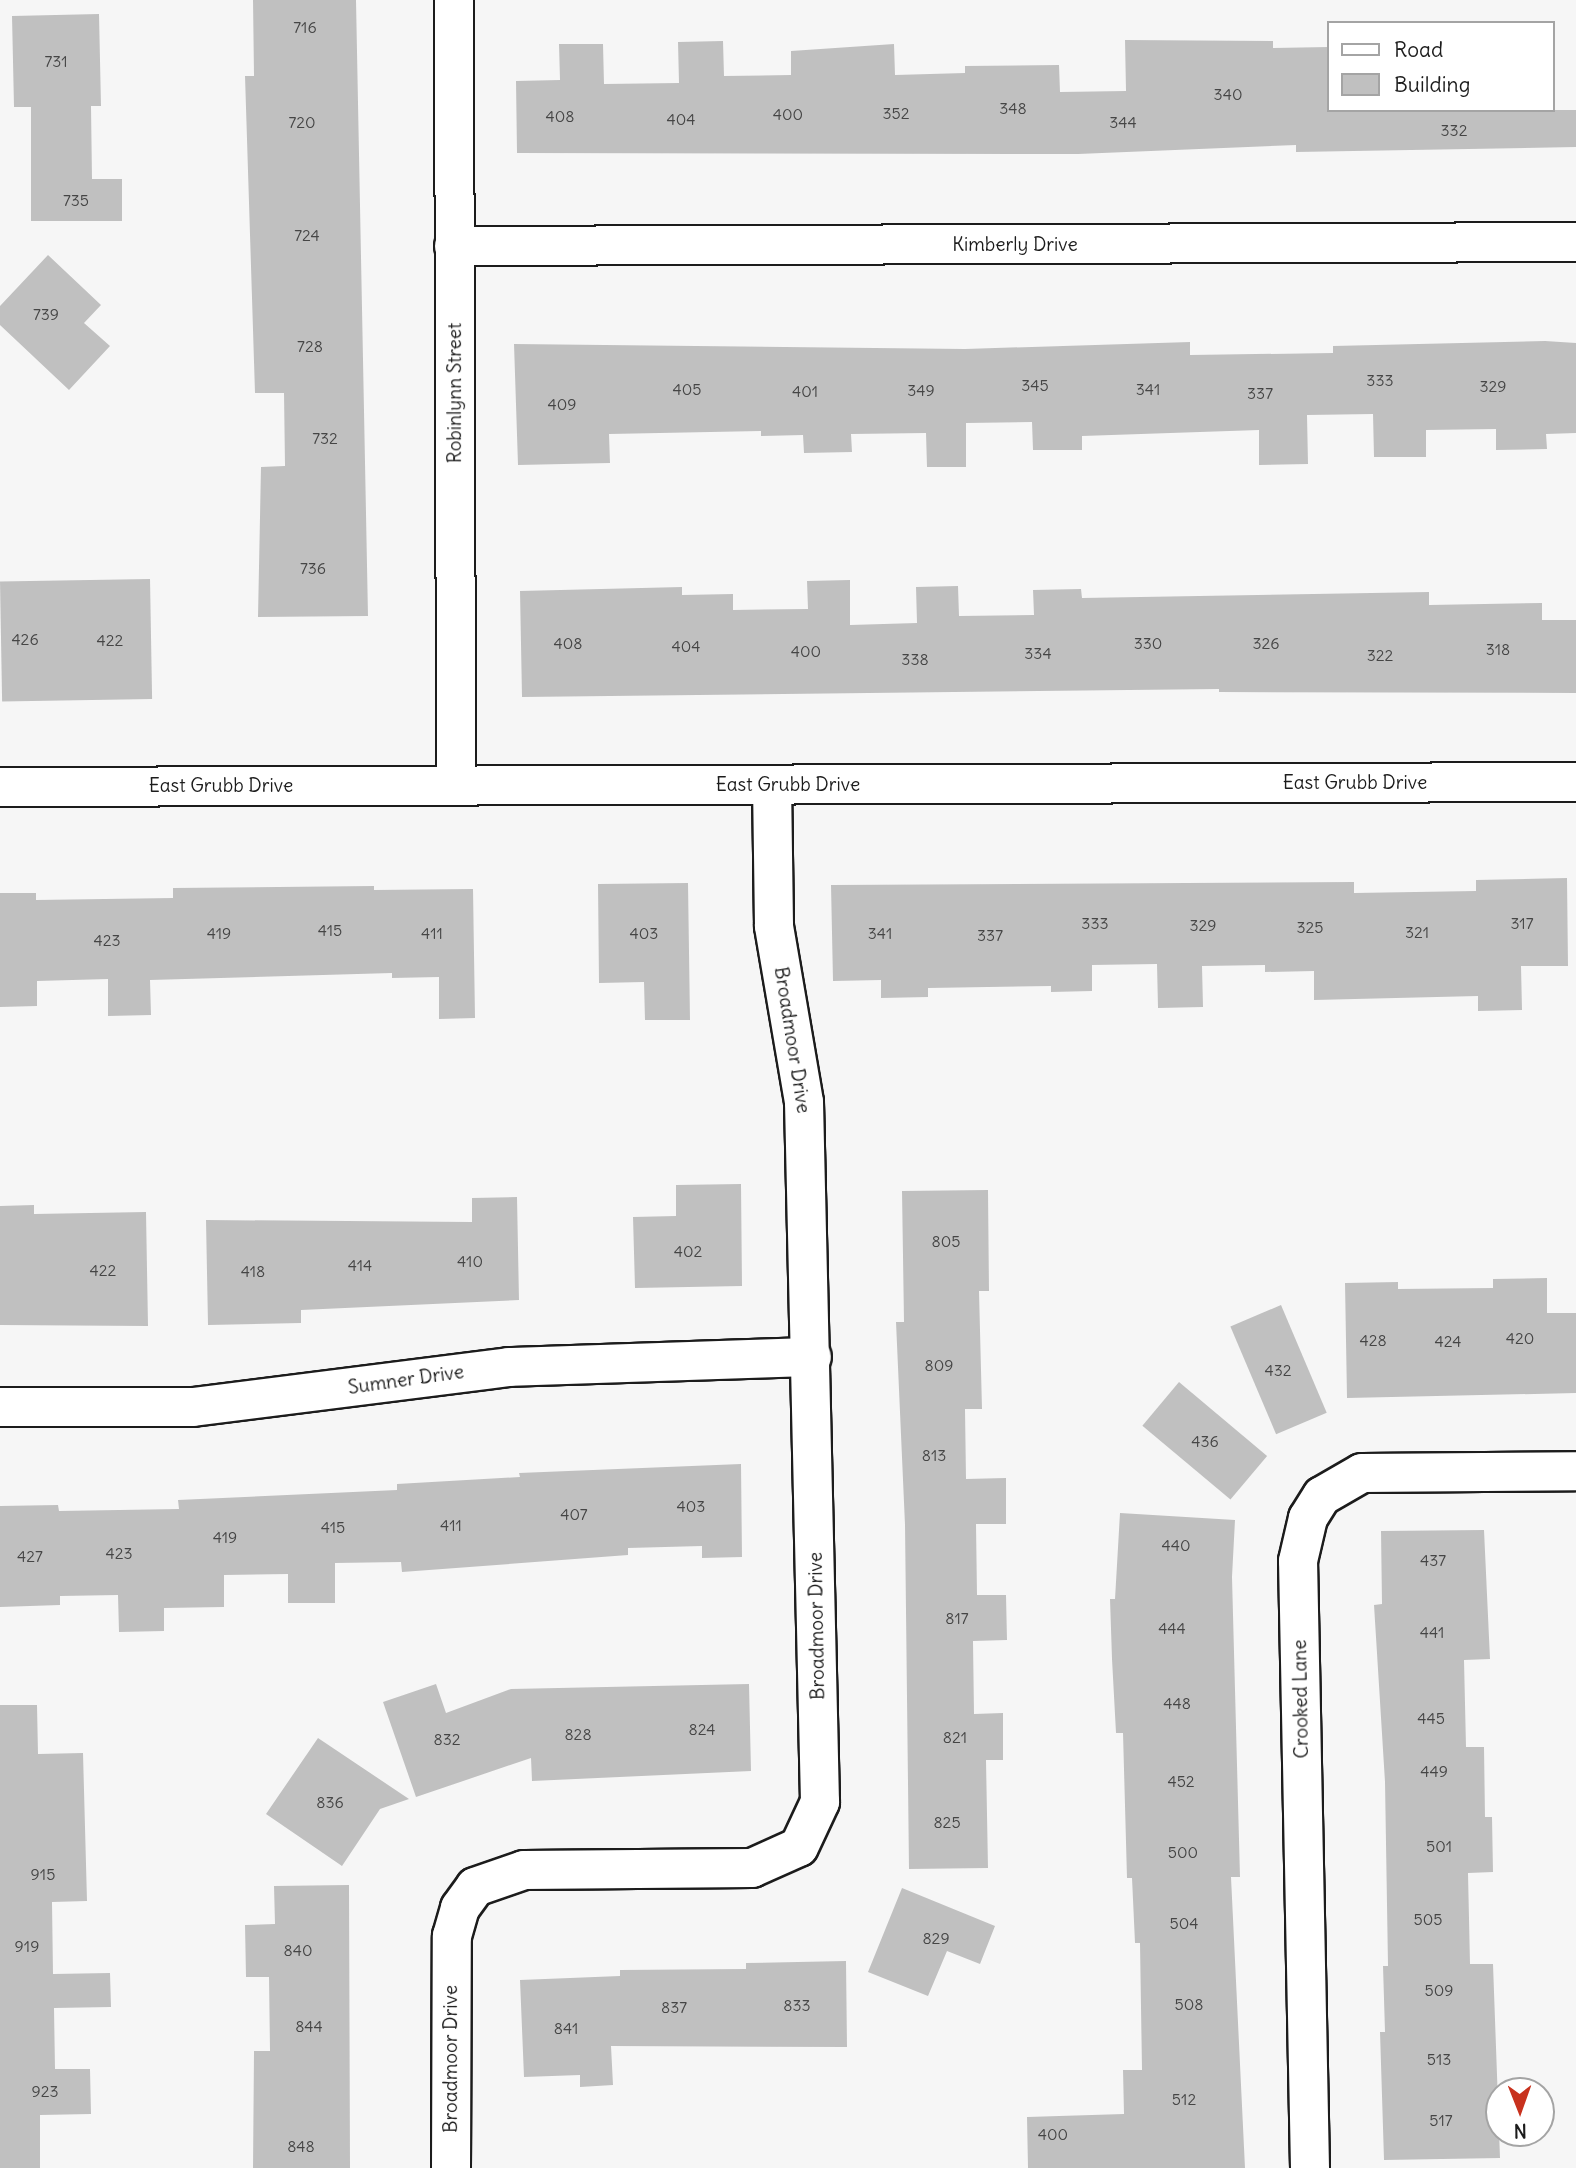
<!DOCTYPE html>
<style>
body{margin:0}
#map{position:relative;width:1576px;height:2168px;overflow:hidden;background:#f6f6f6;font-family:Delius,sans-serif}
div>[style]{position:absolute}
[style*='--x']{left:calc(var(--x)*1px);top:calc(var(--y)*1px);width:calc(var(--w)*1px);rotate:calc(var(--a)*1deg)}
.building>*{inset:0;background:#c0c0c0;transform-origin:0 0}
.roads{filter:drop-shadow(2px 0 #1c1c1c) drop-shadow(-2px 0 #1c1c1c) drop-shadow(0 2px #1c1c1c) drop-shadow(0 -2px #1c1c1c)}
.minor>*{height:38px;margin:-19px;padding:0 19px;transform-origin:19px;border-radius:19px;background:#fff}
span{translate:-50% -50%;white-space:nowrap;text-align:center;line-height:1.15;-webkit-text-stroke:6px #fff;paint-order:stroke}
.number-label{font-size:16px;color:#454545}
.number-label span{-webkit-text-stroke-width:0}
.street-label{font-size:19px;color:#1c1c1c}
.legend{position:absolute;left:1327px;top:21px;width:228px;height:91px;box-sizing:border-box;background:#fff;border:2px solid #a4a4a4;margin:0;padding:9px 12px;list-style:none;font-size:21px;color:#1c1c1c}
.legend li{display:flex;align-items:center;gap:14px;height:35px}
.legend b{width:35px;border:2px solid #a4a4a4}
.north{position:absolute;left:1485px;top:2077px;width:70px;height:70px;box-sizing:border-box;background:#fff;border:2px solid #a4a4a4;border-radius:50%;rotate:179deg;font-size:19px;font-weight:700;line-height:28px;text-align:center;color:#1c1c1c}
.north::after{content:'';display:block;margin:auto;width:24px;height:32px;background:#c8321e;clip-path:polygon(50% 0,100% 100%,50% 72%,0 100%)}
</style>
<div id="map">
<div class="building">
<div style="clip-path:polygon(253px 0,356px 0,368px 616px,258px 617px,261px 467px,285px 466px,284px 393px,255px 393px,245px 76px,254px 76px)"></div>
<div style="clip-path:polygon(99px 14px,101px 106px,91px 106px,92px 179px,122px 179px,122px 221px,31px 221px,31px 107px,14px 107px,12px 16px)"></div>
<div style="clip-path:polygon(1125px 40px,1273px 41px,1273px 48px,1329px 47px,1329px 110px,1576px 110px,1576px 147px,1296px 152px,1296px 145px,1078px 154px,517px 153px,516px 81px,560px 80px,559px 44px,603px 44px,604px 84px,679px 83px,678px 42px,723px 41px,724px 76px,791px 75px,791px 51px,894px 44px,895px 75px,965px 73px,965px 66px,1059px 65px,1060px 92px,1126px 91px)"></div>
<div style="clip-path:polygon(48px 255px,101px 305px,84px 323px,110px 346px,69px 390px,0 325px,0 306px)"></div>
<div style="clip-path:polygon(1545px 341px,1576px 343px,1576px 433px,1546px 434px,1547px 449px,1496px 450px,1496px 429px,1426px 430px,1426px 457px,1374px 457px,1373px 414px,1307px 415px,1308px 464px,1259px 465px,1259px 430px,1082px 436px,1082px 450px,1033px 450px,1032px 422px,966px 423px,966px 467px,927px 467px,926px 433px,851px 434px,852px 452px,804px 453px,803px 435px,761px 436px,761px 431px,609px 434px,610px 463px,518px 465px,514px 344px,965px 349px,1190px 342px,1190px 355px,1333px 353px,1333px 346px)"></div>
<div style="left:150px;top:579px;width:120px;height:150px;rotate:89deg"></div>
<div style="clip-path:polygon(850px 580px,850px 625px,917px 623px,916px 587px,958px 586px,959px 616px,1034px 615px,1033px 590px,1081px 589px,1082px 598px,1429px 592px,1429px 605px,1542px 603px,1542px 620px,1576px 620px,1576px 693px,1219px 692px,1219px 689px,522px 697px,520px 591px,682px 587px,682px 595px,733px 594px,733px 610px,808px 609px,807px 581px)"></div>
<div style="clip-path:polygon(1567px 878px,1568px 966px,1521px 966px,1522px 1010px,1478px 1011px,1478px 996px,1314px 1000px,1314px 971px,1265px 972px,1265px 965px,1202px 966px,1203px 1007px,1158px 1008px,1157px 964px,1092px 965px,1092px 991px,1051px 992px,1051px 986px,928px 988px,928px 997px,881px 998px,881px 980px,833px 981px,831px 885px,1354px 882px,1354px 893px,1476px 891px,1476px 880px)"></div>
<div style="clip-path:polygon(688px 883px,690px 1020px,645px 1020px,644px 982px,599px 983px,598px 884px)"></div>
<div style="clip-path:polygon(374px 886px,374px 890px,473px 889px,475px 1018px,439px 1019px,439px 977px,392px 978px,392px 973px,150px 980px,151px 1015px,108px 1016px,108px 979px,37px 981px,37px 1006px,0 1007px,0 893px,36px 893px,36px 900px,173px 898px,173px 888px)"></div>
<div style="clip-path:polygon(741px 1184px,742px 1286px,635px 1288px,633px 1217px,676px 1216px,676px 1185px)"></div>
<div style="clip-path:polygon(988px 1190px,989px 1291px,979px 1291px,982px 1409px,965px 1409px,966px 1479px,1006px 1478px,1006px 1524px,976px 1524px,977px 1595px,1006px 1595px,1007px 1640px,973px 1641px,974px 1714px,1003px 1713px,1003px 1760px,986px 1760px,988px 1868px,909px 1869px,905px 1525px,896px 1322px,904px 1322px,902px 1191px)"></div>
<div style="clip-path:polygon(517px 1197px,519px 1300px,301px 1310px,301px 1323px,208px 1325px,206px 1220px,472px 1222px,472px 1198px)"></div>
<div style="clip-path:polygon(34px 1205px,34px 1214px,146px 1212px,148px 1326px,0 1325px,0 1206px)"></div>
<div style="clip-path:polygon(1547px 1278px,1547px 1313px,1576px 1313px,1576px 1393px,1347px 1398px,1345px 1283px,1398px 1282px,1398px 1289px,1493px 1288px,1493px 1279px)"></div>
<div style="left:1281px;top:1305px;width:117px;height:55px;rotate:67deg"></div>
<div style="left:1179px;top:1382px;width:115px;height:57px;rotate:40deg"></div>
<div style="clip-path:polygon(741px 1464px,742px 1557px,702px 1558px,702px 1546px,628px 1548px,628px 1555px,402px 1572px,401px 1562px,335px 1563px,335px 1603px,288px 1603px,288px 1574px,224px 1575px,224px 1607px,164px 1608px,164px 1631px,119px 1632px,118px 1595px,60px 1596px,60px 1605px,0 1607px,0 1506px,58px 1505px,59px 1511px,179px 1509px,178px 1500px,397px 1490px,397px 1484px,520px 1477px,519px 1473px)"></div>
<div style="clip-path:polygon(1120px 1513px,1235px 1520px,1232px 1577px,1240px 1877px,1231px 1877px,1245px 2168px,1028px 2168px,1027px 2117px,1124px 2114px,1123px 2070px,1142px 2070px,1140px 1943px,1135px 1943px,1132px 1878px,1127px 1878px,1123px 1733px,1116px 1733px,1112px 1659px,1110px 1599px,1115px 1599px)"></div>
<div style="clip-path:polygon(1484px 1530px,1490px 1659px,1464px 1660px,1466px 1747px,1484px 1747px,1485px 1817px,1492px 1817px,1493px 1872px,1468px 1873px,1470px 1964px,1493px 1964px,1500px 2158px,1384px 2160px,1380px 2032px,1385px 2032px,1383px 1966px,1388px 1966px,1385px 1782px,1374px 1605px,1382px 1604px,1381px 1531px)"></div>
<div style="clip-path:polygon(436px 1684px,446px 1713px,511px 1689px,749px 1684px,751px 1771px,532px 1781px,531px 1758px,416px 1797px,383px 1702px)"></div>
<div style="clip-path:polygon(0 1705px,37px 1705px,38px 1754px,83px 1753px,87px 1901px,52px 1902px,53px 1974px,110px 1973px,111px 2007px,54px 2008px,55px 2069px,90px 2069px,91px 2114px,40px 2115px,40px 2168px,0 2168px)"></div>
<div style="clip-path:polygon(318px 1738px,409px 1799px,380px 1809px,342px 1866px,266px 1814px)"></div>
<div style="clip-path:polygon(349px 1885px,350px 2168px,253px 2168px,254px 2051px,270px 2051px,269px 1977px,246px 1977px,245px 1925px,275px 1924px,274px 1886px)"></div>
<div style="clip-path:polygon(902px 1888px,995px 1926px,980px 1964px,947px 1951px,928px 1996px,868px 1972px)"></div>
<div style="clip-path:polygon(846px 1961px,847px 2047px,611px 2046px,613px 2085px,580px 2087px,580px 2075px,524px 2077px,520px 1980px,620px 1976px,620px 1970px,746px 1969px,746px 1963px)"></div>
</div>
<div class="roads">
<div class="minor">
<div style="--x:454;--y:0;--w:786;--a:89.85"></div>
<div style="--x:454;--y:246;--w:1122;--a:-0.2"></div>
<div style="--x:0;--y:787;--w:1576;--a:-0.18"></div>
<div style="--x:0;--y:1407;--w:193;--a:0"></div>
<div style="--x:193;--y:1407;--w:319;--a:-7.2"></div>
<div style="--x:509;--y:1367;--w:303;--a:-1.9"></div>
<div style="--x:451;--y:2168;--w:232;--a:-89.8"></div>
<div style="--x:452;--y:1936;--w:29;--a:-74"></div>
<div style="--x:460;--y:1908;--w:26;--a:-54"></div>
<div style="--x:475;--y:1887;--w:52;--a:-19.1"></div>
<div style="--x:524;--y:1870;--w:228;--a:-0.5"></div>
<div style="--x:752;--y:1868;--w:51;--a:-24.1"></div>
<div style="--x:799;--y:1847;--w:50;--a:-65"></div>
<div style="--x:820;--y:1802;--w:700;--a:-91.31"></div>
<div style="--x:804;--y:1102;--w:179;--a:-99.7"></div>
<div style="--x:774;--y:926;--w:141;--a:-90.8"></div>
<div style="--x:1310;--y:2168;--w:607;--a:-91.13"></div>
<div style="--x:1298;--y:1561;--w:44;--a:-76.9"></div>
<div style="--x:1308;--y:1518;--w:26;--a:-58"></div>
<div style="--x:1322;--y:1496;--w:46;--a:-29.9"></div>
<div style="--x:1362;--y:1473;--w:214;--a:-0.5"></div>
</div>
</div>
<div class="number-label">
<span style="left:305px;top:27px">716</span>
<span style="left:56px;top:61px">731</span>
<span style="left:1228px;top:94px">340</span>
<span style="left:1013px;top:108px">348</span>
<span style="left:896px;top:113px">352</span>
<span style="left:788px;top:114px">400</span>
<span style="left:560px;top:116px">408</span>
<span style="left:681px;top:119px">404</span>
<span style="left:302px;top:122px">720</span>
<span style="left:1123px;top:122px">344</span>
<span style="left:1454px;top:130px">332</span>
<span style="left:76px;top:200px">735</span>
<span style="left:307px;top:235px">724</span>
<span style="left:46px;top:314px">739</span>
<span style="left:310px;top:346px">728</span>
<span style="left:1380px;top:380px">333</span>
<span style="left:1035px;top:385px">345</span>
<span style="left:1493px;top:386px">329</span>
<span style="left:687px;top:389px">405</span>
<span style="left:1148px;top:389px">341</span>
<span style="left:921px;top:390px">349</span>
<span style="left:805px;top:391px">401</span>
<span style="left:1260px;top:393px">337</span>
<span style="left:562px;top:404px">409</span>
<span style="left:325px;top:438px">732</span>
<span style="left:313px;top:568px">736</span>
<span style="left:25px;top:639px">426</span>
<span style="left:110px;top:640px">422</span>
<span style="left:568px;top:643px">408</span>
<span style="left:1148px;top:643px">330</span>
<span style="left:1266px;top:643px">326</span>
<span style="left:686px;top:646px">404</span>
<span style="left:1498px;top:649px">318</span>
<span style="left:806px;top:651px">400</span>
<span style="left:1038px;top:653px">334</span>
<span style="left:1380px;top:655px">322</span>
<span style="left:915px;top:659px">338</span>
<span style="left:1095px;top:923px">333</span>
<span style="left:1522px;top:923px">317</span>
<span style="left:1203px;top:925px">329</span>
<span style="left:1310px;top:927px">325</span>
<span style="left:330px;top:930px">415</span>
<span style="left:1417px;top:932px">321</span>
<span style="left:219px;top:933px">419</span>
<span style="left:432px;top:933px">411</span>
<span style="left:644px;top:933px">403</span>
<span style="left:880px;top:933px">341</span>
<span style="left:990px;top:935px">337</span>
<span style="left:107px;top:940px">423</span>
<span style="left:946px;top:1241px">805</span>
<span style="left:688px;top:1251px">402</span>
<span style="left:470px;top:1261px">410</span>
<span style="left:360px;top:1265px">414</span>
<span style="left:103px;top:1270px">422</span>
<span style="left:253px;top:1271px">418</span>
<span style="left:1520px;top:1338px">420</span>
<span style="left:1373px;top:1340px">428</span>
<span style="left:1448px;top:1341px">424</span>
<span style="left:939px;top:1365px">809</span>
<span style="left:1278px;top:1370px">432</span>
<span style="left:1205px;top:1441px">436</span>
<span style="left:934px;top:1455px">813</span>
<span style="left:691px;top:1506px">403</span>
<span style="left:574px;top:1514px">407</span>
<span style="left:451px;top:1525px">411</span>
<span style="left:333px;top:1527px">415</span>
<span style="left:225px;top:1537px">419</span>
<span style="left:1176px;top:1545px">440</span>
<span style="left:119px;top:1553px">423</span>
<span style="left:30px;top:1556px">427</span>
<span style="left:1433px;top:1560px">437</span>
<span style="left:957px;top:1618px">817</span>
<span style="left:1172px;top:1628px">444</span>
<span style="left:1432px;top:1632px">441</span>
<span style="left:1177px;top:1703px">448</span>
<span style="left:1431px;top:1718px">445</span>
<span style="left:702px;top:1729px">824</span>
<span style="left:578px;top:1734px">828</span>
<span style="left:955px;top:1737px">821</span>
<span style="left:447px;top:1739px">832</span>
<span style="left:1434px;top:1771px">449</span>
<span style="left:1181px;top:1781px">452</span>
<span style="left:330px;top:1802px">836</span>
<span style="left:947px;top:1822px">825</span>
<span style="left:1439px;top:1846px">501</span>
<span style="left:1183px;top:1852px">500</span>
<span style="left:43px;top:1874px">915</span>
<span style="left:1428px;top:1919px">505</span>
<span style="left:1184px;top:1923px">504</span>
<span style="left:936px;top:1938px">829</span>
<span style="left:27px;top:1946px">919</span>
<span style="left:298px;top:1950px">840</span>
<span style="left:1439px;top:1990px">509</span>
<span style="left:1189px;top:2004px">508</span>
<span style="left:797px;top:2005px">833</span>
<span style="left:674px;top:2007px">837</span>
<span style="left:309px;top:2026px">844</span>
<span style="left:566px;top:2028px">841</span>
<span style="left:1439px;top:2059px">513</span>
<span style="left:45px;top:2091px">923</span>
<span style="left:1184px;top:2099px">512</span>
<span style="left:1441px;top:2120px">517</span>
<span style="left:1053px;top:2134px">400</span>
<span style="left:301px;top:2146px">848</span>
</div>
<div class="street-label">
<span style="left:1015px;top:245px">Kimberly Drive</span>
<span style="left:455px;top:393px;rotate:-90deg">Robinlynn Street</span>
<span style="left:1355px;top:783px">East Grubb Drive</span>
<span style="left:788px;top:785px">East Grubb Drive</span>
<span style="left:221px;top:786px">East Grubb Drive</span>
<span style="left:792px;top:1040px;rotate:81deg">Broadmoor Drive</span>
<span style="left:406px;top:1380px;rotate:-8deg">Sumner Drive</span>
<span style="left:817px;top:1626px;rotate:-91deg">Broadmoor Drive</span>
<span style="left:1301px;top:1699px;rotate:-91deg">Crooked Lane</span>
<span style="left:451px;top:2059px;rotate:-90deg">Broadmoor Drive</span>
</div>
<ul class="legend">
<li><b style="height:9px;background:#fff"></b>Road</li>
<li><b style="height:19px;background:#c0c0c0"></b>Building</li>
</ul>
<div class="north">N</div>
</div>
